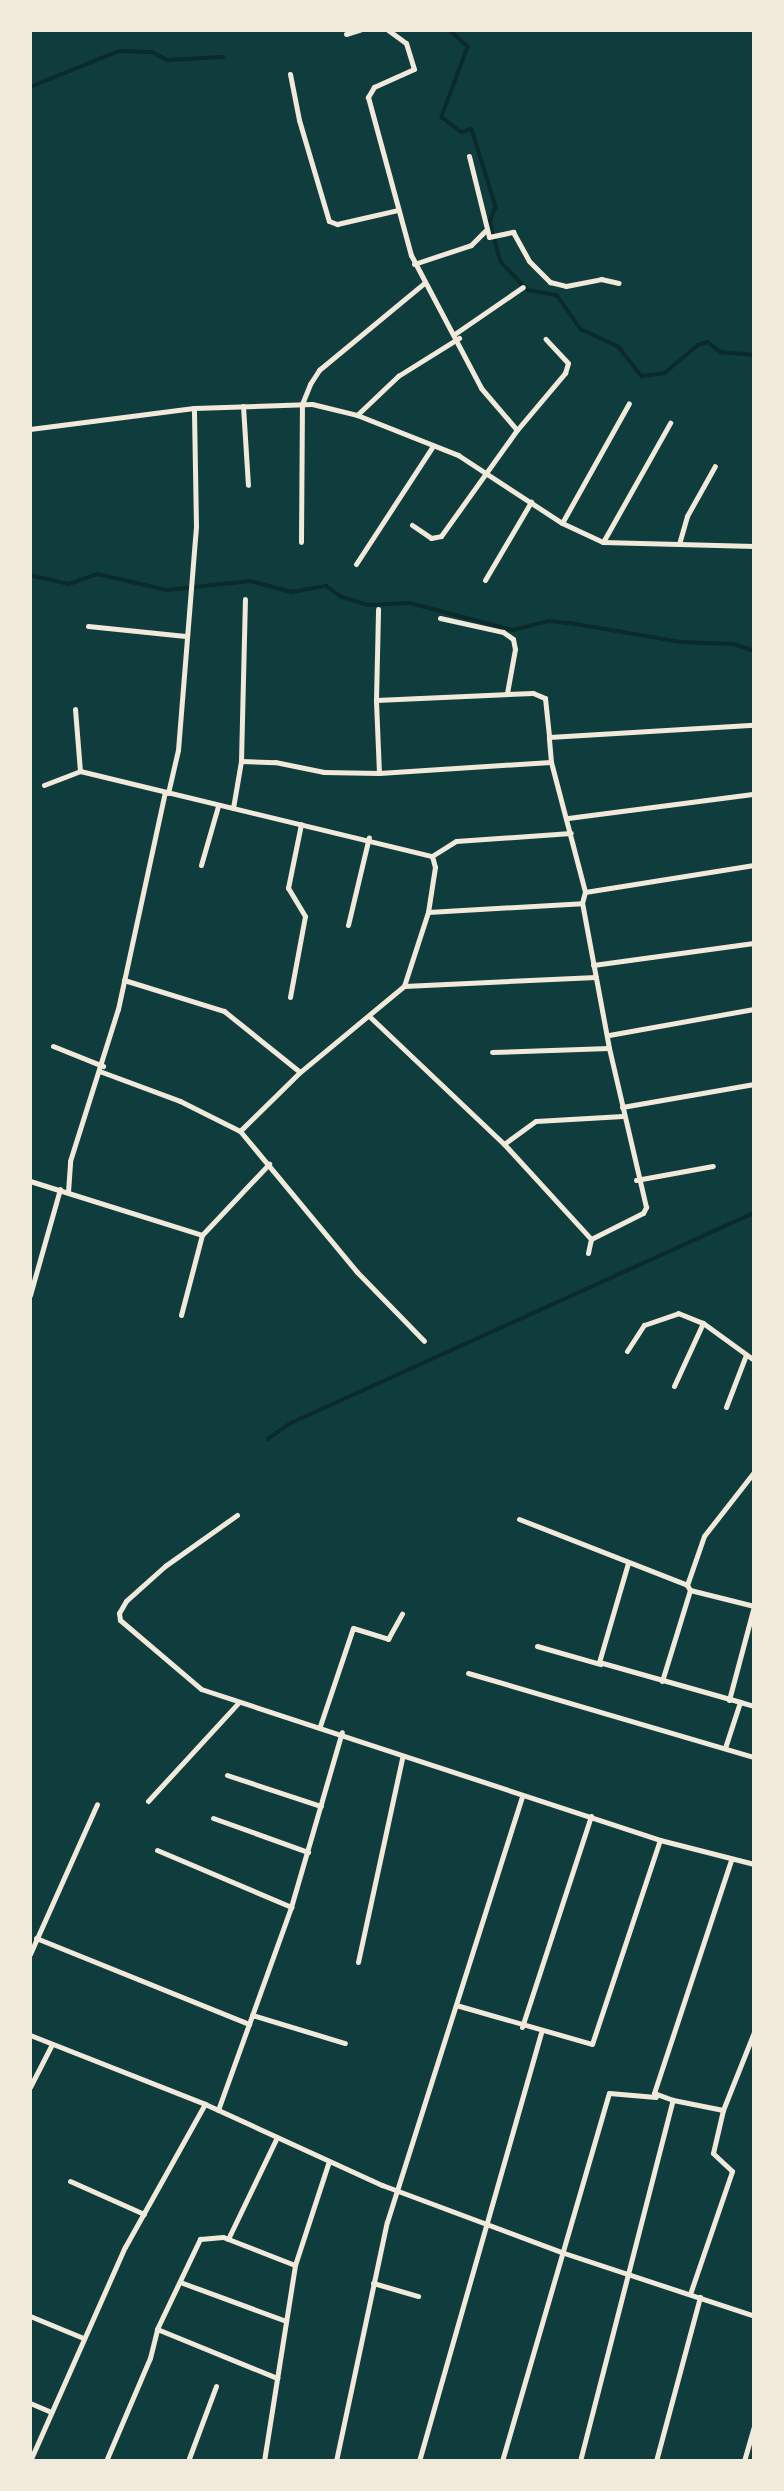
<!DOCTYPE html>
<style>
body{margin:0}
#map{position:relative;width:784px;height:2491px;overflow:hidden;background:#0f3d3e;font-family:"Crimson Pro",serif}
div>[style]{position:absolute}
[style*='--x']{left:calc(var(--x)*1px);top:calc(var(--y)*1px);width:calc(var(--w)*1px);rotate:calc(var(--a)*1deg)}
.stream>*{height:3.5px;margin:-1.75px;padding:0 1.75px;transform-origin:1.75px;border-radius:1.75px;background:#0a2a2b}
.minor>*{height:5px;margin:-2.5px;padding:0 2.5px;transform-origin:2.5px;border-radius:2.5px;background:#f1e9da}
span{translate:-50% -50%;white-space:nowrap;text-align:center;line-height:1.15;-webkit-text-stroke:6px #f1e9da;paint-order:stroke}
.frame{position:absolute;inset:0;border:32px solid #f1e9da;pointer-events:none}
</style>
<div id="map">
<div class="stream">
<div style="--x:450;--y:30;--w:25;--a:43"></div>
<div style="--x:468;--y:47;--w:75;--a:110.4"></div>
<div style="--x:442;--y:117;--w:24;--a:38"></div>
<div style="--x:461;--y:132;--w:11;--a:-15"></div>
<div style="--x:472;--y:129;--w:82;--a:72.9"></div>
<div style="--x:496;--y:207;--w:16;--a:112"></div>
<div style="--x:490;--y:222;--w:41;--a:74.6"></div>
<div style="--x:501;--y:262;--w:39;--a:46"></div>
<div style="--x:528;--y:290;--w:29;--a:10"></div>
<div style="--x:557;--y:295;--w:42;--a:54.8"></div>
<div style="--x:581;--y:329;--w:42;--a:25.3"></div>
<div style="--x:619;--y:347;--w:37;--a:52"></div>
<div style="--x:642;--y:376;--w:23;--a:-7"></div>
<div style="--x:665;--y:373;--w:43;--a:-40.3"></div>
<div style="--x:698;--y:345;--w:10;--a:-17"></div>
<div style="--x:708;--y:342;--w:16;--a:38"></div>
<div style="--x:721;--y:352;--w:33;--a:5"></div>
<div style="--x:30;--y:87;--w:96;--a:-22"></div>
<div style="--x:119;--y:51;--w:33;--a:2"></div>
<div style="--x:152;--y:52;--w:18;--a:27"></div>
<div style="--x:168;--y:60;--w:55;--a:-3.1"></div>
<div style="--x:30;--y:575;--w:40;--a:13"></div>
<div style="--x:69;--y:584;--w:31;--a:-19"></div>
<div style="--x:98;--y:574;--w:71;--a:13.1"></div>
<div style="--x:167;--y:590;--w:83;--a:-6.2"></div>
<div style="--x:250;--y:581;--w:43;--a:14.7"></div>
<div style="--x:292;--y:592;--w:35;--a:-10"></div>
<div style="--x:326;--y:586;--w:19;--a:35"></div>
<div style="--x:342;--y:597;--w:27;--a:17"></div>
<div style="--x:368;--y:605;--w:42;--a:-2.7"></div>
<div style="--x:410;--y:603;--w:106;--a:14.7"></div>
<div style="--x:513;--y:630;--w:38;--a:-14"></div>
<div style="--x:550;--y:621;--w:20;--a:6"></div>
<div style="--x:570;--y:623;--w:113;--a:9.7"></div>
<div style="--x:681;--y:642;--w:53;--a:2.2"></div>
<div style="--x:734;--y:644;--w:21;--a:19"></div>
<div style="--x:268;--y:1439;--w:28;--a:-35"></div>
<div style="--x:291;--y:1423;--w:508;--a:-24.4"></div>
</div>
<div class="minor">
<div style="--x:388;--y:30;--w:22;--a:36"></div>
<div style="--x:406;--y:43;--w:27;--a:73"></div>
<div style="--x:414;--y:69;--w:44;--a:155.8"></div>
<div style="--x:374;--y:87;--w:12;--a:121"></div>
<div style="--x:368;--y:97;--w:164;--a:74.8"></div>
<div style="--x:411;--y:255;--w:150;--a:62.2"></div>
<div style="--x:481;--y:388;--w:55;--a:49.4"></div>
<div style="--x:346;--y:34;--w:14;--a:-17"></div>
<div style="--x:290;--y:74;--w:47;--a:78.9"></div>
<div style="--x:299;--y:120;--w:105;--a:73.5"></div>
<div style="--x:329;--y:221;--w:9;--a:21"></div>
<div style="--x:337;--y:224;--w:63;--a:-12.9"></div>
<div style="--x:469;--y:156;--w:83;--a:76.1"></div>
<div style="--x:489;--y:237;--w:25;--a:-12"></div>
<div style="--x:513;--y:232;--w:33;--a:61"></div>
<div style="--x:529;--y:261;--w:30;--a:45"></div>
<div style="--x:550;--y:282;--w:16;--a:14"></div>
<div style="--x:566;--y:286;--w:36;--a:-11"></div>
<div style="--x:601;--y:279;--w:18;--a:13"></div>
<div style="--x:414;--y:264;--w:60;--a:-18.4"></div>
<div style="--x:471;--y:245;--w:20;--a:-45"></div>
<div style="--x:456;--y:333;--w:81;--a:-34.5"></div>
<div style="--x:243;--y:406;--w:79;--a:86.4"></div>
<div style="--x:357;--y:415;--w:57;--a:-43.6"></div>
<div style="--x:398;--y:376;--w:72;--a:-31.9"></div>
<div style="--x:30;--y:429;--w:165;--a:-7.3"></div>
<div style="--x:194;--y:408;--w:118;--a:-1.9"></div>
<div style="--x:312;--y:404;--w:46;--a:13.7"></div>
<div style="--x:357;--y:415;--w:109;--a:21.6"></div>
<div style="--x:458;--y:455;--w:124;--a:33.2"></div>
<div style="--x:562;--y:523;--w:45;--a:24.9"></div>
<div style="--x:603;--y:542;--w:151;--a:1.5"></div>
<div style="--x:562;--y:523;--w:137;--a:-60.8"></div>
<div style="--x:412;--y:525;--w:23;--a:34"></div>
<div style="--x:431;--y:538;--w:10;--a:-11"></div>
<div style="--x:441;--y:536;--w:130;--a:-54.4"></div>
<div style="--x:517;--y:430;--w:75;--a:-49.9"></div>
<div style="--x:565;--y:373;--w:10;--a:-73"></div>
<div style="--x:568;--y:363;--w:33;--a:-133"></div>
<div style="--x:754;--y:541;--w:36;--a:90"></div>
<div style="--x:301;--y:542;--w:138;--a:-89.6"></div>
<div style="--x:302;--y:404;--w:22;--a:-68"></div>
<div style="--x:310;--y:384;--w:17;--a:-57"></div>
<div style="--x:319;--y:370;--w:136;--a:-39.6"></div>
<div style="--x:603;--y:542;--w:137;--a:-60.6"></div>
<div style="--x:679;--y:544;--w:29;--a:-74"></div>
<div style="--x:687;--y:516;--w:57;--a:-60.8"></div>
<div style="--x:356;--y:564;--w:141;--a:-56.9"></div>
<div style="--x:485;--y:580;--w:91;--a:-59.5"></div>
<div style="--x:440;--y:618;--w:65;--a:12.5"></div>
<div style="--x:503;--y:632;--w:12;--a:35"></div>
<div style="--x:513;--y:639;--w:10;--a:79"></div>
<div style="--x:515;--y:649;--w:45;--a:100.3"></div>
<div style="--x:88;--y:626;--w:98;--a:5.9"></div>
<div style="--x:376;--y:700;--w:91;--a:-88.7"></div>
<div style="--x:75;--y:709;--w:62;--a:85.4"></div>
<div style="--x:241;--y:761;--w:34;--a:2"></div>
<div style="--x:275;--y:762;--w:50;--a:11.5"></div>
<div style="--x:324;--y:772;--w:55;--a:1"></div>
<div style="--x:379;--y:773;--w:73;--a:-92.4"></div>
<div style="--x:376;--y:700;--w:157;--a:-2.6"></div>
<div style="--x:533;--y:693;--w:13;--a:23"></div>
<div style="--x:545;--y:698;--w:39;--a:84"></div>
<div style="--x:551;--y:762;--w:134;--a:75.3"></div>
<div style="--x:379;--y:773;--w:172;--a:-3.7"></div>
<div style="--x:551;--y:762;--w:25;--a:-95"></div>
<div style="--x:549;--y:737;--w:205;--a:-3.4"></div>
<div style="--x:44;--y:785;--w:39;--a:-21"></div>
<div style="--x:80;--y:771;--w:362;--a:13.6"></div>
<div style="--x:432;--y:856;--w:11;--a:75"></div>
<div style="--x:435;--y:867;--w:46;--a:98.8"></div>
<div style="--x:428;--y:912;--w:78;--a:108"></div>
<div style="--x:404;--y:986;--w:135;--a:140.4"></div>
<div style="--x:300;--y:1072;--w:84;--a:135.5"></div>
<div style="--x:240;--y:1131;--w:183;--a:50.3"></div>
<div style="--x:357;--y:1272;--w:96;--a:45.8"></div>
<div style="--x:168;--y:793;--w:44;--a:-76.9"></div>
<div style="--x:178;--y:750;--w:224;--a:-85.4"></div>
<div style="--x:196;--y:527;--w:119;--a:-91"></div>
<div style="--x:233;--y:808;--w:48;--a:-80.3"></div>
<div style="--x:241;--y:761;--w:162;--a:-88.6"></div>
<div style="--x:568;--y:818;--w:188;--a:-7.4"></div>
<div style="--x:432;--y:856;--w:28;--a:-32"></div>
<div style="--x:456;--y:841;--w:115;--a:-4"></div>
<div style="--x:201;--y:865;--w:61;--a:-73.9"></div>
<div style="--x:428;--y:912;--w:154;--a:-3.3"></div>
<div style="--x:348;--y:925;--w:90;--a:-76.6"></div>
<div style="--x:593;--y:965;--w:162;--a:-7.8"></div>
<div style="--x:124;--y:980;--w:105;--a:17.2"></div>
<div style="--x:224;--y:1011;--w:97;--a:38.8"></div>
<div style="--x:404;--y:986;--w:192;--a:-2.7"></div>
<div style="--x:290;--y:997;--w:82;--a:-79.5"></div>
<div style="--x:305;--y:916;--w:33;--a:-121"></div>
<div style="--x:288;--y:888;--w:65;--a:-78.5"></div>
<div style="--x:369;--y:1016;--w:186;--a:43.5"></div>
<div style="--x:504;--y:1144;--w:129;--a:47.5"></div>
<div style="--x:609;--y:1035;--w:147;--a:-10.2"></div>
<div style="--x:53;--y:1046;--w:54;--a:21.8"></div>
<div style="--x:492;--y:1052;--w:117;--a:-2"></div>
<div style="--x:102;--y:1072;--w:83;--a:20.4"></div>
<div style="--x:180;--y:1101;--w:67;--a:26.6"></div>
<div style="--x:622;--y:1107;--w:134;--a:-9.9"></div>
<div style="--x:504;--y:1144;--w:39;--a:-36"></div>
<div style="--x:536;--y:1121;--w:87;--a:-3.3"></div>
<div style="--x:636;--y:1180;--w:78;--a:-10.3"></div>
<div style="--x:30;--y:1181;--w:180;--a:17.4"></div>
<div style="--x:68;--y:1192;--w:31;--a:-86"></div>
<div style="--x:70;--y:1161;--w:159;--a:-72.5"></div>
<div style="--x:118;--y:1009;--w:222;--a:-77.8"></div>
<div style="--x:591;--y:1239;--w:58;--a:-26.6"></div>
<div style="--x:643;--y:1213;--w:7;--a:-63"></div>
<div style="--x:646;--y:1207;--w:163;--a:-103.1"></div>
<div style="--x:609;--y:1048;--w:147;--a:-100.5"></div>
<div style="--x:582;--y:903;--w:11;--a:-75"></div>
<div style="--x:585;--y:892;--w:171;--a:-9.1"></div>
<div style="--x:588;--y:1253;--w:14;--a:-78"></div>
<div style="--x:30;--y:1295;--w:110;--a:-74.2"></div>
<div style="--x:181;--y:1315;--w:83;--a:-75.3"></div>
<div style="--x:202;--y:1235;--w:98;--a:-46.7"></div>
<div style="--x:627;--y:1351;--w:31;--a:-57"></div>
<div style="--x:644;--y:1325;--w:36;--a:-19"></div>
<div style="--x:678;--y:1313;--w:27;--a:22"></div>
<div style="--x:703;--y:1323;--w:63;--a:36"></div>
<div style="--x:674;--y:1386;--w:69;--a:-65.3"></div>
<div style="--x:726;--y:1407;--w:56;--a:-69"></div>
<div style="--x:754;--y:1472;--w:81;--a:128"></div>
<div style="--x:704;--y:1536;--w:52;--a:109.1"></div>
<div style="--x:687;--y:1585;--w:6;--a:59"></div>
<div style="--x:690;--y:1590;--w:66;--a:14"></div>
<div style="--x:237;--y:1515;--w:88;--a:144.7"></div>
<div style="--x:165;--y:1566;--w:52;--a:138.1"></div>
<div style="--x:126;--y:1601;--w:14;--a:120"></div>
<div style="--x:119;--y:1613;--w:7;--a:82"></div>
<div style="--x:120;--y:1620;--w:106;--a:40.4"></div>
<div style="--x:201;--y:1689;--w:483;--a:18.2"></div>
<div style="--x:660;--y:1840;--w:97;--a:14.3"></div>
<div style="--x:519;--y:1519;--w:180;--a:21.4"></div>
<div style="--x:628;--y:1563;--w:103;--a:106.3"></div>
<div style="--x:599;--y:1662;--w:147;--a:15.8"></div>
<div style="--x:740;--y:1702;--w:48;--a:108.1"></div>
<div style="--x:537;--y:1646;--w:66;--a:15.9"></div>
<div style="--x:468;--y:1673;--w:298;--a:16.4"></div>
<div style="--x:662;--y:1681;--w:95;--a:-72.9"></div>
<div style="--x:729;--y:1700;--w:97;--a:-75.1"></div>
<div style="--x:740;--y:1702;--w:15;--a:16"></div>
<div style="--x:320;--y:1726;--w:103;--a:-71.4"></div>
<div style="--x:353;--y:1628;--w:37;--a:17"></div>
<div style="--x:388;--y:1639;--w:29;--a:-61"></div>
<div style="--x:227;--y:1775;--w:99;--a:18.3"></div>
<div style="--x:148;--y:1801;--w:134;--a:-47.4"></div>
<div style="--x:213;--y:1818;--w:101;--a:19.7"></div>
<div style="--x:157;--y:1850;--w:146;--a:23"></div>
<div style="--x:36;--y:1938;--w:230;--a:22"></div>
<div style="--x:30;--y:1954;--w:164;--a:-65.9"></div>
<div style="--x:358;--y:1962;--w:209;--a:-77.8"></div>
<div style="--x:456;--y:2005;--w:141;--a:16"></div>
<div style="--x:592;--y:2044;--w:215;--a:-71.6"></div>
<div style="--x:252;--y:2015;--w:97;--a:16.8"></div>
<div style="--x:522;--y:2027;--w:222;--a:-71.9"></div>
<div style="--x:30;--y:2035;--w:188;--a:21.5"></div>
<div style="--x:205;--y:2104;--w:195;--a:24.6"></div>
<div style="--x:382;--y:2185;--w:191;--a:20.5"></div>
<div style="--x:561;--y:2252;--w:203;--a:18.3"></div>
<div style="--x:30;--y:2087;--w:48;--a:-62.9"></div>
<div style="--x:673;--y:2100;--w:51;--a:11.3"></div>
<div style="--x:723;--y:2110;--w:84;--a:-68.3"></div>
<div style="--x:218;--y:2110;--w:216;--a:-70.2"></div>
<div style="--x:291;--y:1907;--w:182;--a:-73.8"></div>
<div style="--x:70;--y:2181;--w:81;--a:24"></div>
<div style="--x:228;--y:2239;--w:113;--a:-64.3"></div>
<div style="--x:180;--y:2282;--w:113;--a:20.2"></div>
<div style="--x:373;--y:2283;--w:47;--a:16.1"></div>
<div style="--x:690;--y:2294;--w:130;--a:-71.1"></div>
<div style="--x:732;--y:2171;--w:26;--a:-137"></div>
<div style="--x:713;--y:2153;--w:44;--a:-76.9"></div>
<div style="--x:30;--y:2316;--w:57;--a:22.5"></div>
<div style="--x:157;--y:2329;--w:130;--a:22.2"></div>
<div style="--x:30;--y:2403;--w:23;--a:23"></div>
<div style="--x:30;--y:2461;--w:234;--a:-66.1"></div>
<div style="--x:125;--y:2247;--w:164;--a:-60.8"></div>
<div style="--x:106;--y:2461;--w:112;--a:-66.9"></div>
<div style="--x:150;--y:2358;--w:30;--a:-76"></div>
<div style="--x:157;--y:2329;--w:100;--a:-64.5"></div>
<div style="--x:200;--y:2239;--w:23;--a:-5"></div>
<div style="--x:223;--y:2237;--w:77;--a:21.3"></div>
<div style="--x:188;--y:2461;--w:80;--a:-69.5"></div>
<div style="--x:264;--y:2461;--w:198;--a:-81"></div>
<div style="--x:295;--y:2265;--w:109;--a:-71.9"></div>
<div style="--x:336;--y:2461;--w:244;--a:-78"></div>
<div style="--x:387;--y:2222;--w:447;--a:-72.4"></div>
<div style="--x:419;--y:2461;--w:445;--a:-74.1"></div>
<div style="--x:502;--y:2461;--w:383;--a:-73.8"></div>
<div style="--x:609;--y:2093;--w:47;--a:4.9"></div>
<div style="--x:580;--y:2461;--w:373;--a:-75.6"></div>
<div style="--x:673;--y:2100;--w:20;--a:-160"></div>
<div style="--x:654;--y:2093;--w:245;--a:-71.7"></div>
<div style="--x:656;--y:2461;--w:170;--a:-75"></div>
<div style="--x:744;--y:2461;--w:35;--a:-74"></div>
</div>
<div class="frame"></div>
</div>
